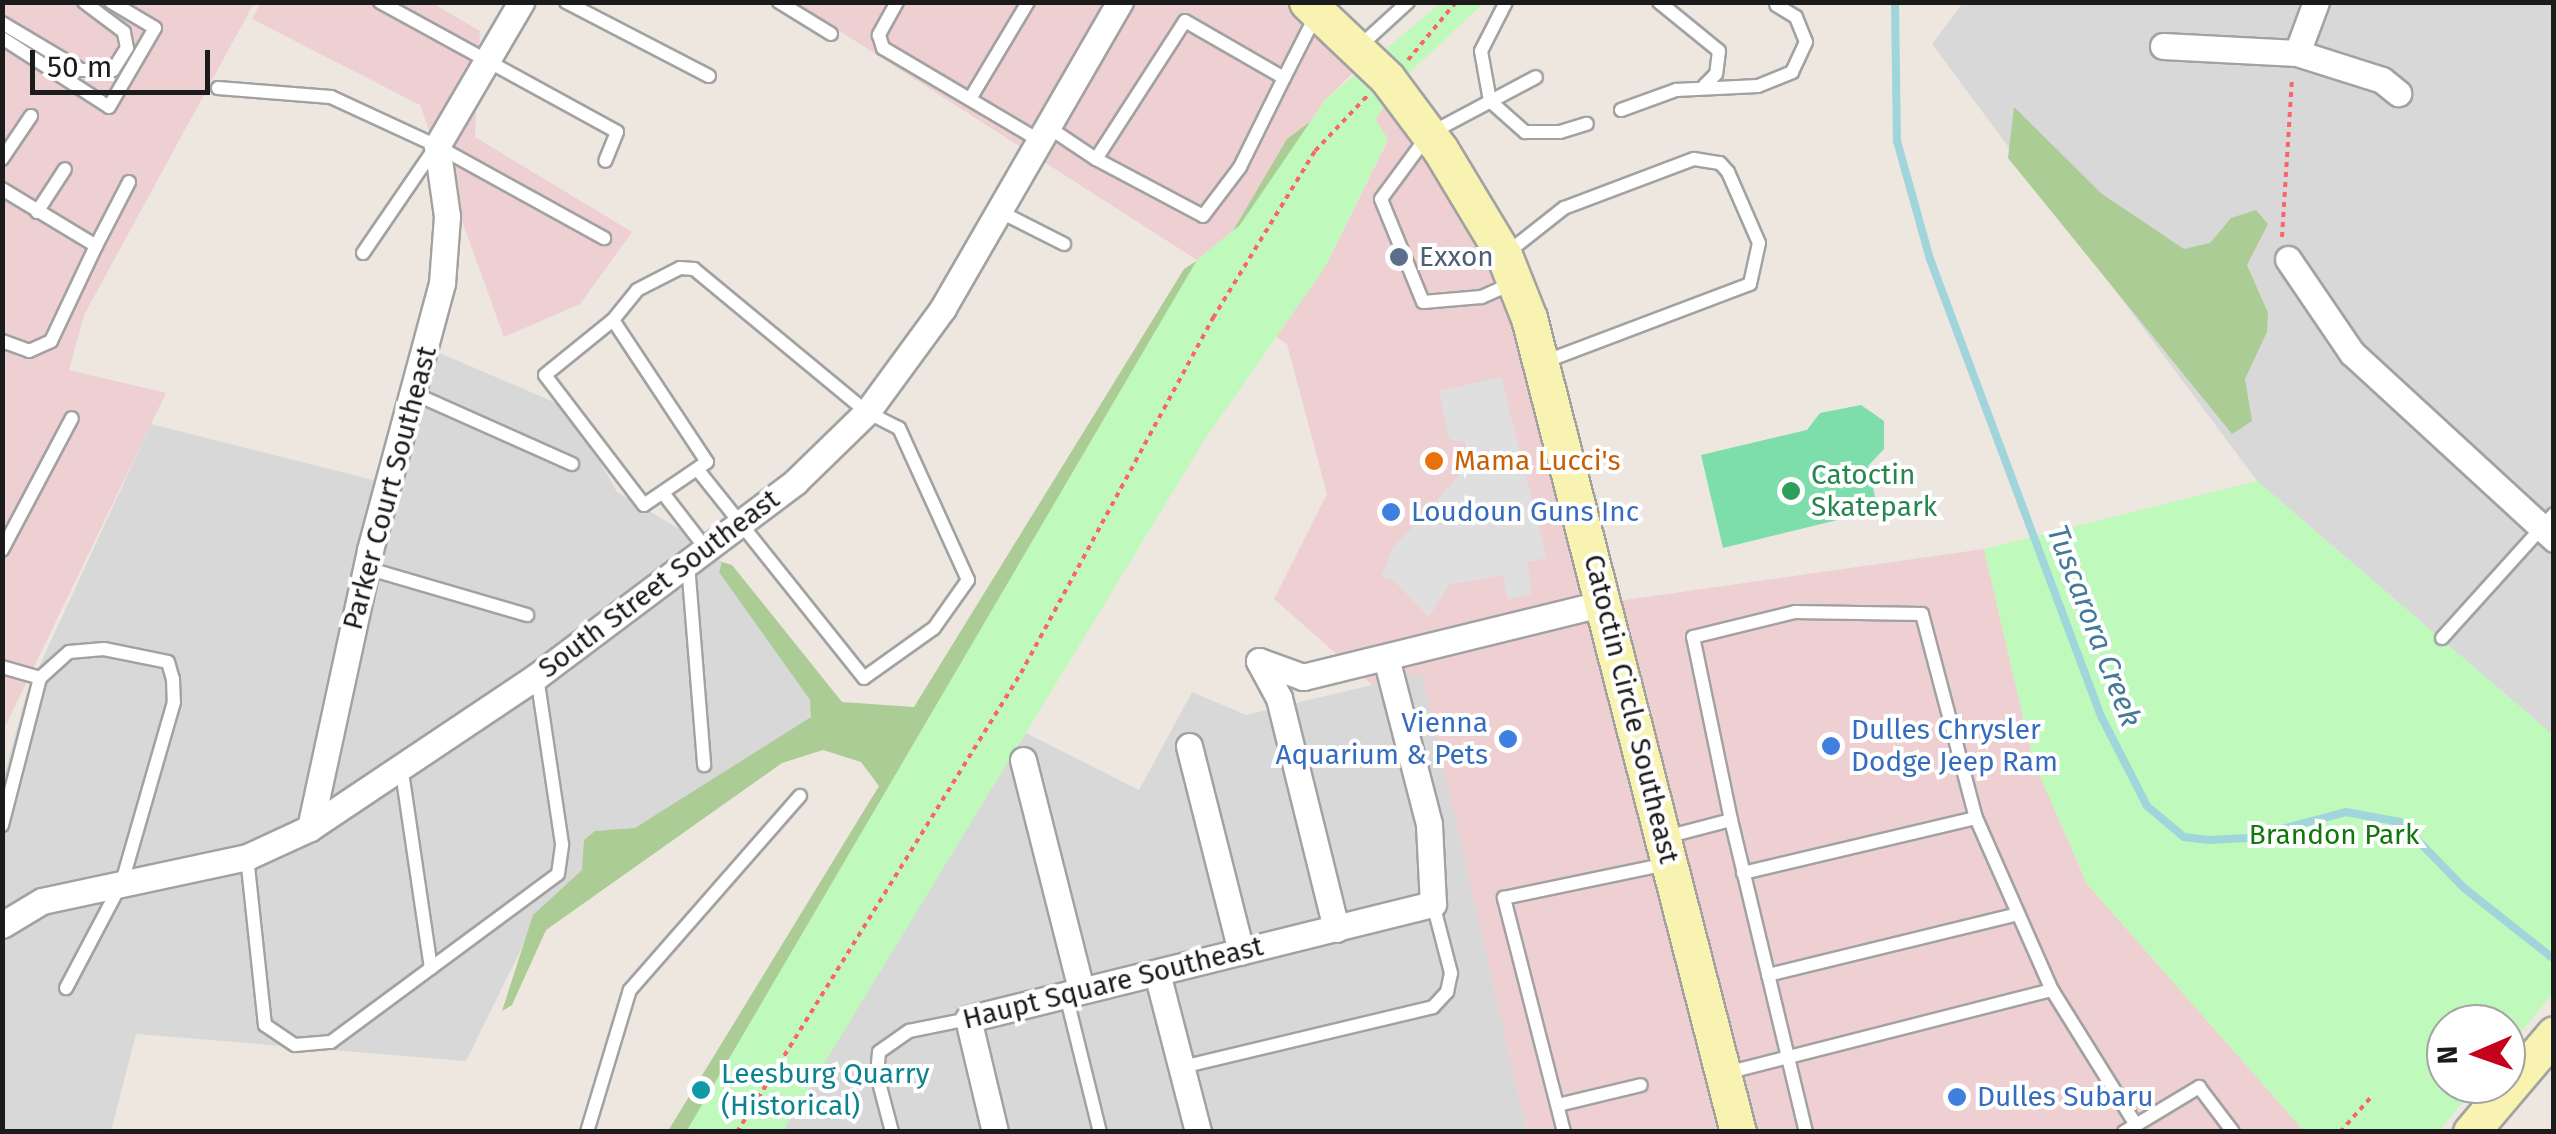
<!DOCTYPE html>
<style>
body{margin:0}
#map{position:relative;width:2556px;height:1134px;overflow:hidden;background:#ede7e0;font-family:"Fira Sans",sans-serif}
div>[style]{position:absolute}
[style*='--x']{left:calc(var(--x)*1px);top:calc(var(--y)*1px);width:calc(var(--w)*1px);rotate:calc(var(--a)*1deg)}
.residential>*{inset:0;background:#d9d8d8}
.commercial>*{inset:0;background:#eecfd2}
.forest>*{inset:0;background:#accc95}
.park>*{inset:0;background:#bff9bb}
.pitch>*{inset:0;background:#7dddab}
.parking>*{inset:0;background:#dfdfdf}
.stream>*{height:8px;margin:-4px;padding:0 4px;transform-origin:4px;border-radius:4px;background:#a0d5db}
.path>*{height:4px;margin-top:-2px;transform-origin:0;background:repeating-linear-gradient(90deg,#f96569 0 5px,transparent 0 10px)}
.roads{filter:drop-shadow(2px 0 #a2a2a2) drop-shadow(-2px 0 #a2a2a2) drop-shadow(0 2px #a2a2a2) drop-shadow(0 -2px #a2a2a2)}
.lane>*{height:12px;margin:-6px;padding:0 6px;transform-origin:6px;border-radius:6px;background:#fff}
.street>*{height:25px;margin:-12.5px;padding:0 12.5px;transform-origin:12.5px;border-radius:12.5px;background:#fff}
.secondary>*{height:35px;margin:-17.5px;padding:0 17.5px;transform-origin:17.5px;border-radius:17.5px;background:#f9f3b2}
.dots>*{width:28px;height:28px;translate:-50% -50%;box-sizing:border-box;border:5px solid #fff;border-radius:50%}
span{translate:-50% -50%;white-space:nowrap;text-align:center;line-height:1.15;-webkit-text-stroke:8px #fff;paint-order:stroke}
.service-label{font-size:28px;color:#4e5e75}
.left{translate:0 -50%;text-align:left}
.food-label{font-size:28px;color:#c56008}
.leisure-label{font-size:28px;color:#27864d}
.street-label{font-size:28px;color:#1b1b1b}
.shop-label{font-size:28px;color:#366cbe}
.right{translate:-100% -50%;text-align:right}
.park-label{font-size:28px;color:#11770b}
.culture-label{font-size:28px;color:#0d838f}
.water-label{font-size:30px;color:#437a9a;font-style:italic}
.frame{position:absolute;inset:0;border:5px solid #1b1b1b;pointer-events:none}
.north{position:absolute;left:2426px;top:1004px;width:100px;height:100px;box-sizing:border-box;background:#fff;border:2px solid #a4a4a4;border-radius:50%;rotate:268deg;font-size:28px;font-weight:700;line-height:40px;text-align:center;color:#1b1b1b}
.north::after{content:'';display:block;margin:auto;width:35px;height:45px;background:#c5011b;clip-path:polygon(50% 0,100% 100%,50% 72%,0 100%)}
.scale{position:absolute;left:30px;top:50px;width:180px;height:45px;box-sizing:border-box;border:5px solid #1b1b1b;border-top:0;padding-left:12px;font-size:30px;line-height:35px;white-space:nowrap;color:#1b1b1b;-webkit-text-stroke:8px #fff;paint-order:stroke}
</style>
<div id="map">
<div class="residential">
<div style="clip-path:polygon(1963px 3px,2553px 3px,2553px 735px,2257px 481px,1932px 44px)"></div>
<div style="clip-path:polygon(428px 348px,570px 409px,617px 492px,710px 547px,840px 711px,538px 915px,466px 1061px,136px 1034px,111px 1131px,3px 1132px,3px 780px,26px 695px,151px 424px,389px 484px)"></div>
<div style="clip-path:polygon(1422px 673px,1527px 1131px,776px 1132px,1026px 733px,1139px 790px,1192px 692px,1246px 715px)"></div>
</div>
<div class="commercial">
<div style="clip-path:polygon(3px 3px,254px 3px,84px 315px,69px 370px,166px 393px,3px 731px)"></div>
<div style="clip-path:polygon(260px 3px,432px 3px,480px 31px,475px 137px,632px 232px,580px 304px,504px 337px,420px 105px,252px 19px)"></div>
<div style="clip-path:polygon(796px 3px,1307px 3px,1368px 58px,1325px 100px,1240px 225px,1197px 260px)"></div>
<div style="clip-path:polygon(1395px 86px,1472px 197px,1604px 603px,1984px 549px,2033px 760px,2087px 884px,2304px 1131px,1527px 1131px,1422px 674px,1372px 685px,1274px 599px,1327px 494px,1287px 344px,1276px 337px,1325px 267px,1388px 140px,1376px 120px)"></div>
</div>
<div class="forest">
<div style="clip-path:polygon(2014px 107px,2102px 194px,2184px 249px,2210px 243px,2231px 218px,2256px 210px,2268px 224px,2247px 265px,2268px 313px,2267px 332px,2245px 379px,2252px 421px,2232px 434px,2008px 158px)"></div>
<div style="clip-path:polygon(1326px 110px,694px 1131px,668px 1131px,879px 786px,861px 762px,823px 750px,782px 763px,546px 930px,512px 1005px,502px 1011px,533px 915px,582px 870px,584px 840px,595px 831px,635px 828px,811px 717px,810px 700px,719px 572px,722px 562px,732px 565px,842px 702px,914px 707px,1184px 269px,1227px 241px,1287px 139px)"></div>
</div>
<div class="park">
<div style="clip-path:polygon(1441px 3px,1484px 3px,1395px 86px,1376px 120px,1388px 139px,1325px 267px,1205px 439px,783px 1131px,686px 1132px,1197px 260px,1240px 225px,1325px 100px)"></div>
<div style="clip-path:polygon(2257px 481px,2553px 735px,2553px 993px,2506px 1050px,2506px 1024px,2446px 1024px,2446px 1084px,2478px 1084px,2439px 1131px,2304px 1131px,2087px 884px,2033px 760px,1984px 549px)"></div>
</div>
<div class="pitch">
<div style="clip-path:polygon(1861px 405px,1884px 421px,1884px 449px,1868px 466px,1878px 510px,1723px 548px,1701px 455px,1807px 430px,1820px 413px)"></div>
</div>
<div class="parking">
<div style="clip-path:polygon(1501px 377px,1547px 558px,1528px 562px,1531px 594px,1508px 600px,1503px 575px,1449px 585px,1429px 617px,1393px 580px,1381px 577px,1393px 548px,1462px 472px,1466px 443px,1449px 439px,1439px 391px)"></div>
</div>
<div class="stream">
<div style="--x:1895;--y:2;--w:139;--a:89.2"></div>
<div style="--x:1897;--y:141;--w:123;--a:74.4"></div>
<div style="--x:1930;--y:259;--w:490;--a:69.5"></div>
<div style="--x:2102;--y:718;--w:99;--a:62.9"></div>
<div style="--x:2147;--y:806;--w:48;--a:40"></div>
<div style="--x:2184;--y:837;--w:25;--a:7"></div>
<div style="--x:2209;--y:840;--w:39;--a:-3"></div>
<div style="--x:2248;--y:838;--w:101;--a:-14.9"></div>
<div style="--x:2346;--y:812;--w:55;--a:10.5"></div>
<div style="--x:2400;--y:822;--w:92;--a:45.9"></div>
<div style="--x:2464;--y:888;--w:115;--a:38.3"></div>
</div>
<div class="path">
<div style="--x:1408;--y:60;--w:75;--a:-50.4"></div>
<div style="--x:2282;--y:237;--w:160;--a:-86.4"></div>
<div style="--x:737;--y:1132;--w:540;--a:-58.25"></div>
<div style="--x:1021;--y:673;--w:404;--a:-61.6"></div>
<div style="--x:1213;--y:318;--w:196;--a:-58.6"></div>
<div style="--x:1315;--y:151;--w:76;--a:-46.6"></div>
<div style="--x:2340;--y:1132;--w:48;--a:-48.4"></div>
</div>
<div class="roads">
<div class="lane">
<div style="--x:380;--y:2;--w:270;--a:28.7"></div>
<div style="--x:617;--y:132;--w:31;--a:112"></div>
<div style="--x:566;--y:2;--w:161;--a:27.4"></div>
<div style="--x:779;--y:2;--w:61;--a:31.6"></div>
<div style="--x:897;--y:2;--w:38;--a:119"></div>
<div style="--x:879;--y:35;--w:14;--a:73"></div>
<div style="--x:883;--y:48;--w:182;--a:30.6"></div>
<div style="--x:1506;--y:2;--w:55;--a:117"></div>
<div style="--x:1481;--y:51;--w:51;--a:79.8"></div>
<div style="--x:1490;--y:101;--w:47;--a:41.5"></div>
<div style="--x:1525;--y:132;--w:35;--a:0"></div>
<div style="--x:1560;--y:132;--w:28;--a:-17"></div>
<div style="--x:1659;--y:2;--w:77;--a:39.2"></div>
<div style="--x:1719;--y:51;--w:23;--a:97"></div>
<div style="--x:1716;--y:74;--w:16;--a:135"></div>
<div style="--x:2;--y:23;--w:92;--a:30.7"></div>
<div style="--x:81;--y:70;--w:32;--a:0"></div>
<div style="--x:113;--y:70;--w:26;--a:-58"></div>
<div style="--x:127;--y:48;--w:16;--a:-101"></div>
<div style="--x:124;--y:32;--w:50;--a:-143.1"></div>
<div style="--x:2;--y:38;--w:127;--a:32.8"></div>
<div style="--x:109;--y:107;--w:91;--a:-59.8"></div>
<div style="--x:155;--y:28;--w:51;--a:-149.4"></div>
<div style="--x:1360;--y:46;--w:65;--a:-42.5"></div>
<div style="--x:218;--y:88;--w:113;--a:4.6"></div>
<div style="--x:331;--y:97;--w:117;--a:24.8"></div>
<div style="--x:437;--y:146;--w:191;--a:28.9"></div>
<div style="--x:970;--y:99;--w:113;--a:-59.1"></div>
<div style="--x:1621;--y:110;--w:59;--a:-20"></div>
<div style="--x:1676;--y:90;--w:82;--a:-2.8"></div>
<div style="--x:1758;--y:86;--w:37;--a:-22"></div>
<div style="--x:1792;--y:72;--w:33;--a:-65"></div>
<div style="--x:1806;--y:42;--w:27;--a:-112"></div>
<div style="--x:1796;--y:17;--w:23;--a:-149"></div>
<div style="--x:1048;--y:127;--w:58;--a:33.7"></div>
<div style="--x:1096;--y:159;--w:164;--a:-57.2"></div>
<div style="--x:1185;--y:21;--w:114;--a:29.9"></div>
<div style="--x:1284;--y:78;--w:73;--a:-63.1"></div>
<div style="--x:2;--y:159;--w:52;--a:-56"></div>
<div style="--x:1096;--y:159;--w:121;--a:28"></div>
<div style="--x:1203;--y:216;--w:61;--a:-52.9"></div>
<div style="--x:1240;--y:167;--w:99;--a:-63.7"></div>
<div style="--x:2;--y:189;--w:110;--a:31.2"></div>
<div style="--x:96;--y:246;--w:72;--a:-62.7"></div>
<div style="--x:999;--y:211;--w:73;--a:26.9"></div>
<div style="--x:37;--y:212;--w:51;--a:-56.9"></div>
<div style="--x:363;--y:253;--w:127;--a:-55.6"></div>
<div style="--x:1507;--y:253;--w:73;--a:-38.3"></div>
<div style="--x:1564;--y:208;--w:139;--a:-20.7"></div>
<div style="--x:1694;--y:159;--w:26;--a:9"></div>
<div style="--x:1720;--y:163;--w:12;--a:48"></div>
<div style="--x:1728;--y:172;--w:77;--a:66.4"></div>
<div style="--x:1759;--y:243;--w:42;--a:102.4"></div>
<div style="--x:1750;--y:284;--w:220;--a:159.3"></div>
<div style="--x:1513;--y:283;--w:35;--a:156"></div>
<div style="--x:1481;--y:297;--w:58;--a:175.1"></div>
<div style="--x:1423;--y:302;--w:111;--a:-112.2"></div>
<div style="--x:1381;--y:199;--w:81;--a:-53.6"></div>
<div style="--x:1429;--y:134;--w:121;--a:-28"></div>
<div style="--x:613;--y:320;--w:170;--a:56.5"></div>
<div style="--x:707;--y:462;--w:76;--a:145.7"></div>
<div style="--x:644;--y:505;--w:163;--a:-127.3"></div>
<div style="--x:545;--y:375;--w:87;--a:-39"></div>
<div style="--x:613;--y:320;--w:38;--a:-51"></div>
<div style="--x:637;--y:290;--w:48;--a:-27.1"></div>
<div style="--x:680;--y:268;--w:14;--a:4"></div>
<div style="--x:694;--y:269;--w:224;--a:39.6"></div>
<div style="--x:867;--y:412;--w:36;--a:27"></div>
<div style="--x:899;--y:428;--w:167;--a:65.6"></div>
<div style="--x:968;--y:580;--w:59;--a:125.3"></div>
<div style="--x:934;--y:628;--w:86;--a:144.5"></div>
<div style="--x:864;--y:678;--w:265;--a:-128.6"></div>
<div style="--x:2;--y:341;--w:29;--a:20"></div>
<div style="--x:29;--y:351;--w:24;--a:-24"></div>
<div style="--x:51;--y:341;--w:105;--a:-64.7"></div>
<div style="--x:415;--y:394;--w:172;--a:24"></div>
<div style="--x:663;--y:493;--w:72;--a:52.3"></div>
<div style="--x:2;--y:550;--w:149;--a:-62.1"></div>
<div style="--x:688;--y:564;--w:202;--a:85.4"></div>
<div style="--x:366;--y:568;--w:168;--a:16.3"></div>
<div style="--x:2442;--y:638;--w:167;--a:-47.9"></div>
<div style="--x:2;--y:667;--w:40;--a:16"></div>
<div style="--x:40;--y:678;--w:152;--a:104.5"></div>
<div style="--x:40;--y:678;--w:39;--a:-42"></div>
<div style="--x:69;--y:652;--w:35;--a:-5"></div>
<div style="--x:104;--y:649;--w:65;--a:11.5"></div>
<div style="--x:168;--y:662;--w:18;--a:74"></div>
<div style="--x:173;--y:679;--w:23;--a:88"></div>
<div style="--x:174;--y:702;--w:187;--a:106.1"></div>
<div style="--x:122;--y:882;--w:120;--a:117.8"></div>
<div style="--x:402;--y:772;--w:198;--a:81.6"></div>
<div style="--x:1731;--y:820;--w:187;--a:-101.7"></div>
<div style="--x:1693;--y:637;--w:105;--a:-13.8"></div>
<div style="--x:1795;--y:612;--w:127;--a:0.9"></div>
<div style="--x:1922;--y:614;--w:211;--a:75.2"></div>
<div style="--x:1976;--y:818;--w:188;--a:66.2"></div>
<div style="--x:1666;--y:837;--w:67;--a:-14.7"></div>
<div style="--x:1731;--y:820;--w:321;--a:76.5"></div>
<div style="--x:247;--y:857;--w:169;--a:83.9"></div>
<div style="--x:265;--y:1025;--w:36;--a:34"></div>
<div style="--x:295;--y:1045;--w:36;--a:-5"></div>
<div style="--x:331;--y:1042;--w:282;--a:-36.5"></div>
<div style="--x:558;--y:874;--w:30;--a:-82"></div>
<div style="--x:562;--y:844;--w:170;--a:-98.5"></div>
<div style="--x:1743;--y:873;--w:239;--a:-13.3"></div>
<div style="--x:1768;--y:975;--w:257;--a:-13.7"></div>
<div style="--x:1066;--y:995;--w:141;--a:76.1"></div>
<div style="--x:1182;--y:1067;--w:258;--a:-13.4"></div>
<div style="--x:1433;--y:1007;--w:21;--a:-47"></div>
<div style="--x:1447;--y:992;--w:19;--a:-78"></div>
<div style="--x:1451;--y:973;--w:71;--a:-104.6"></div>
<div style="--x:1726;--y:1073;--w:336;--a:-14.3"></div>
<div style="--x:2052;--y:990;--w:159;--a:58.1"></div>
<div style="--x:2136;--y:1125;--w:14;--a:150"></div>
<div style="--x:1558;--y:1105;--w:85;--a:-13.5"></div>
<div style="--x:2136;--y:1125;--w:74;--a:-31.1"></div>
<div style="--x:2199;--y:1087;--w:56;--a:52.9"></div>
<div style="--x:587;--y:1132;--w:148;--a:-73.2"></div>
<div style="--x:630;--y:990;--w:258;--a:-48.8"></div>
<div style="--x:892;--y:1132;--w:59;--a:-104.7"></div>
<div style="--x:877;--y:1075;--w:23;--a:-85"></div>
<div style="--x:879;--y:1052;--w:37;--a:-35"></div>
<div style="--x:909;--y:1031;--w:60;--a:-11.5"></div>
<div style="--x:1564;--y:1132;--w:242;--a:-104.4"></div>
<div style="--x:1504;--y:898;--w:167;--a:-11.8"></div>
</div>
<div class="street">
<div style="--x:2163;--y:46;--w:134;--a:3"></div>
<div style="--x:2297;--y:53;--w:89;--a:17.6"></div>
<div style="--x:2382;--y:80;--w:21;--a:39"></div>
<div style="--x:2297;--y:53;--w:54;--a:-69.6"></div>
<div style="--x:2288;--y:259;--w:114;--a:55.8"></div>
<div style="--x:2352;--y:353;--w:275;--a:42.6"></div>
<div style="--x:1259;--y:661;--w:47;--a:20"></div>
<div style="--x:1303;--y:677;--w:310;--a:-13.8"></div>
<div style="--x:1259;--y:661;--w:42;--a:61.6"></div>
<div style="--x:1279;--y:698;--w:238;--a:76.1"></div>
<div style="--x:1189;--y:746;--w:212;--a:75.8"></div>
<div style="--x:1023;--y:760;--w:237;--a:75.8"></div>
<div style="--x:310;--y:828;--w:284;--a:-77.8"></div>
<div style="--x:370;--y:550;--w:277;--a:-74.9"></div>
<div style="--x:442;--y:283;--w:67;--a:-85.7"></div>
<div style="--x:447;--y:216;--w:71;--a:-98.1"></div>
<div style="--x:437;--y:146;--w:167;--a:-59.7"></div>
<div style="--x:2;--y:925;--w:47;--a:-31"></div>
<div style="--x:42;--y:901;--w:210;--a:-12.1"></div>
<div style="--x:247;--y:857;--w:69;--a:-24.7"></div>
<div style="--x:310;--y:828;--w:273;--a:-33.8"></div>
<div style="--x:537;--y:676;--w:323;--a:-36.9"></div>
<div style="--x:795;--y:482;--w:100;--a:-44.2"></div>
<div style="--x:867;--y:412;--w:129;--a:-53.8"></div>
<div style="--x:943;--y:308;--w:354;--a:-60"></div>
<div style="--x:1157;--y:973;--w:164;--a:75.5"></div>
<div style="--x:995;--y:1132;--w:116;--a:-103.4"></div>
<div style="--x:968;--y:1019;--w:479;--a:-13.9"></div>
<div style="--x:1433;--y:904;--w:80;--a:-92.9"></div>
<div style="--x:1429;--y:824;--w:171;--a:-104.5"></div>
</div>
<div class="secondary">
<div style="--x:1307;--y:2;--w:110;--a:43.5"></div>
<div style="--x:1387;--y:78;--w:89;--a:53.3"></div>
<div style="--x:1440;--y:149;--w:124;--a:58.9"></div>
<div style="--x:1504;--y:255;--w:68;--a:68.4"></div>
<div style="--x:1529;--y:318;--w:840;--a:75.6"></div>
<div style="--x:2471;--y:1132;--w:128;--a:-49.7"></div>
</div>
</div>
<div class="dots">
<div style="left:1399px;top:257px;background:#5c6f8a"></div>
<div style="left:1434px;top:461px;background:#e8710a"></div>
<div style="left:1791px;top:491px;background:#2e9e5b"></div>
<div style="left:1391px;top:512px;background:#3f7fe0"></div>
<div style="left:1508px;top:739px;background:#3f7fe0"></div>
<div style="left:1831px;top:746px;background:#3f7fe0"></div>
<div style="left:701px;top:1090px;background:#0f9aa8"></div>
<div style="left:1957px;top:1097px;background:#3f7fe0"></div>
</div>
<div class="service-label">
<span class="left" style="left:1419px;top:257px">Exxon</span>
</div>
<div class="food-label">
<span class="left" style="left:1454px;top:461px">Mama Lucci's</span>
</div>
<div class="leisure-label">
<span class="left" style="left:1811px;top:491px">Catoctin<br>Skatepark</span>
</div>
<div class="street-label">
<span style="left:390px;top:488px;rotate:-75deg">Parker Court Southeast</span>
<span style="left:659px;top:584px;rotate:-37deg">South Street Southeast</span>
<span style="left:1631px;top:709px;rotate:76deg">Catoctin Circle Southeast</span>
<span style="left:1113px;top:983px;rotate:-14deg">Haupt Square Southeast</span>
</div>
<div class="shop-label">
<span class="left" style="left:1411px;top:512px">Loudoun Guns Inc</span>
<span class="right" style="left:1488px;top:739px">Vienna<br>Aquarium &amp; Pets</span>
<span class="left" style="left:1851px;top:746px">Dulles Chrysler<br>Dodge Jeep Ram</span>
<span class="left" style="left:1977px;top:1097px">Dulles Subaru</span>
</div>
<div class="park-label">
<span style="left:2334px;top:835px">Brandon Park</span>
</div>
<div class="culture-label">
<span class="left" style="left:721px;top:1090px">Leesburg Quarry<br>(Historical)</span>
</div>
<div class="water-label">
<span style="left:2094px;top:626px;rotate:69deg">Tuscarora Creek</span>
</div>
<div class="frame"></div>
<div class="north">N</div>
<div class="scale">50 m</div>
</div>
